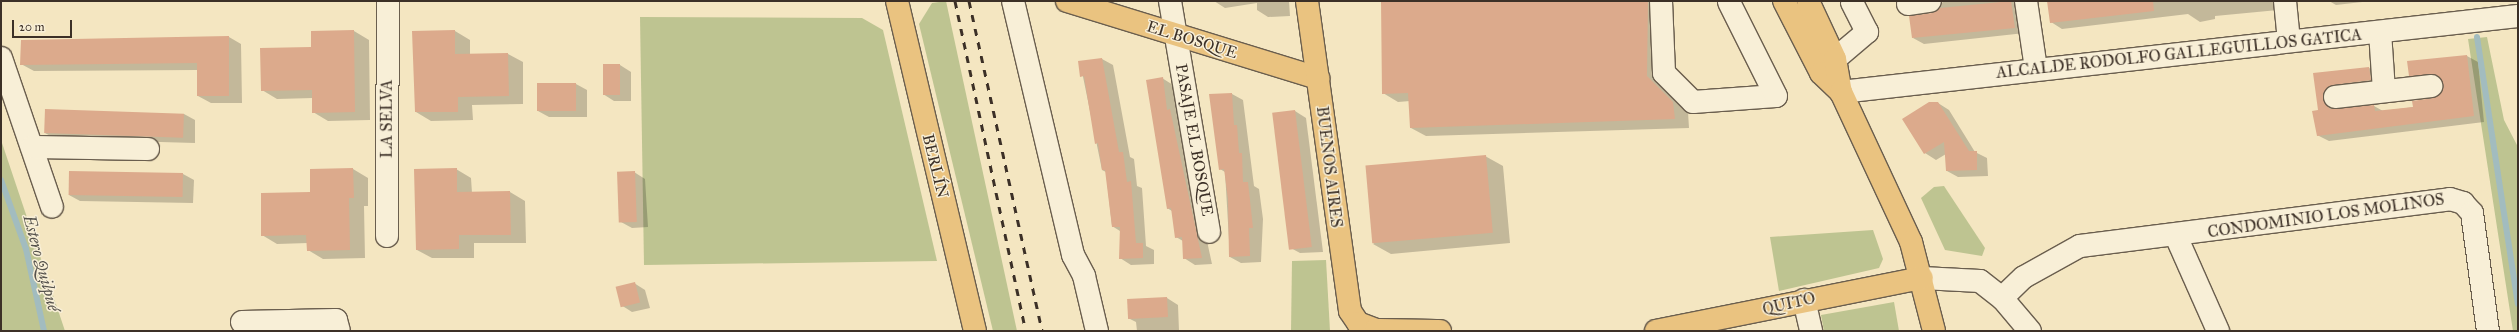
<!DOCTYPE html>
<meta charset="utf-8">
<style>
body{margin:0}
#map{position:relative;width:2519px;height:332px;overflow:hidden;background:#f4e6c1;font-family:"IM FELL Great Primer",serif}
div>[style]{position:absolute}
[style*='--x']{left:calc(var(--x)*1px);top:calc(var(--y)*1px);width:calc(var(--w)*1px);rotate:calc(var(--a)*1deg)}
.green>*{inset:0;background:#bec491}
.shadow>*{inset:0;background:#0003}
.stream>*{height:6px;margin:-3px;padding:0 3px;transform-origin:3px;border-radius:3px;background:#a2bcbf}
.building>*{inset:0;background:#dcaa8c;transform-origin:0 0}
.roads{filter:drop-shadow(1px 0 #6a5e4e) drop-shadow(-1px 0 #6a5e4e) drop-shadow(0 1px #6a5e4e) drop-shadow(0 -1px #6a5e4e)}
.minor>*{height:22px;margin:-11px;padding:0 11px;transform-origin:11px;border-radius:11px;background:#f8efd7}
.major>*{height:22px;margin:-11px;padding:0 11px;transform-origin:11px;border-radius:11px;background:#eac380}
.rail>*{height:3px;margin-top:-1.5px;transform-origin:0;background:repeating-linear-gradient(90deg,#3c3027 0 7px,transparent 0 14px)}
span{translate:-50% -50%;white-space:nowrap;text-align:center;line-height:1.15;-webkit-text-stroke:3px #f8efd7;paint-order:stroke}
.street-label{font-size:16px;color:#3c3027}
.water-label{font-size:17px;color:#56534d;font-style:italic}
.frame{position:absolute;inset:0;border:2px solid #3c3027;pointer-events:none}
.scale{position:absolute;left:12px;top:20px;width:60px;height:18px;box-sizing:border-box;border:2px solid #3c3027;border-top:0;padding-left:5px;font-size:12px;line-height:14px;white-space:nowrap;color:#3c3027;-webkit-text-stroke:3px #f8efd7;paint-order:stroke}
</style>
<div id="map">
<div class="green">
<div style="clip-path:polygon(946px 1px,1017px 331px,993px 331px,919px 24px,932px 3px)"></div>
<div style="clip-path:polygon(640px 17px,862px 18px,883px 30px,937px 261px,644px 265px)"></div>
<div style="clip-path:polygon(2487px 37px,2504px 120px,2518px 147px,2518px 331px,2513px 331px,2468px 39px)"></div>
<div style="clip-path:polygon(1px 140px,46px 274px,65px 331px,1px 331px)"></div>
<div style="clip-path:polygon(1944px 186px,1985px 248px,1982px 256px,1945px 250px,1921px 198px,1934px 187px)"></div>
<div style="clip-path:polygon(1873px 230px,1883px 259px,1879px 268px,1779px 291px,1770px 237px)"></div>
<div style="clip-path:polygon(1326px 260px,1330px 331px,1291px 331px,1292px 261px)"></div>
<div style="clip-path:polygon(1894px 302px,1899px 331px,1824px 331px,1821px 315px)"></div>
</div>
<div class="shadow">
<div style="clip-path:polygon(1214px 1px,1289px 1px,1290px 16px,1268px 17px,1257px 10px,1257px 3px,1225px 8px)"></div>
<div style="clip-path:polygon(1382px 1px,1669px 1px,1662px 85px,1688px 112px,1689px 128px,1426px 136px,1411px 128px,1410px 101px,1398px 102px,1383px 93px)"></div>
<div style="clip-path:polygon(1943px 1px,2021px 1px,2025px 33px,1924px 44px,1913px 38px,1938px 12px)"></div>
<div style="clip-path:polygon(2048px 1px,2277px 1px,2278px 10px,2215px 16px,2215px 19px,2200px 22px,2188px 14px,2062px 29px,2051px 22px)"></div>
<div style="clip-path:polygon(2329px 1px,2371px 1px,2336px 5px)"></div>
<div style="clip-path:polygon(354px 31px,369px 40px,370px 120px,328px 121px,313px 112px,313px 98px,277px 99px,262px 90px)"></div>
<div style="clip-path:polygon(455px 31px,470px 40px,470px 54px,508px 54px,523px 62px,523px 104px,472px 105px,473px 120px,431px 121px,416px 112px)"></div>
<div style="clip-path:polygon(229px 37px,241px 44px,242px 103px,211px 103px,198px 96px,198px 70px,34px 71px,21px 64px)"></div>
<div style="clip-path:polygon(2467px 56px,2478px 62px,2484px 122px,2329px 141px,2317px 135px,2319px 111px,2314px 74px,2369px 68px,2380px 74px,2381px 86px,2333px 106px,2336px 109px,2374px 106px,2383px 111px,2414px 107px,2433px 99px,2443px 92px,2442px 81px,2421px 82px,2410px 75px)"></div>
<div style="clip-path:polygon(1102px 59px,1113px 65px,1130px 157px,1134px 159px,1137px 186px,1142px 188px,1146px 246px,1154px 250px,1154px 264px,1131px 265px,1120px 258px,1120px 231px,1112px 226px,1106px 172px,1102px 170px,1080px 62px)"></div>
<div style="clip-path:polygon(620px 65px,631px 72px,631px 101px,614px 101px,603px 94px,604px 66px)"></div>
<div style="clip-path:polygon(1162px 78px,1173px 85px,1212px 264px,1195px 265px,1184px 258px,1183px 241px,1176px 237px,1172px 211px,1167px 208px)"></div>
<div style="clip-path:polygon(538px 84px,576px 84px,587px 90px,587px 117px,549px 117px,538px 111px)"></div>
<div style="clip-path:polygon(1232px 94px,1243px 100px,1254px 186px,1259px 189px,1263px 219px,1261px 262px,1241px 263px,1230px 257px,1225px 172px,1220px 169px,1210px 95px)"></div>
<div style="clip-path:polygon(1938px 103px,1949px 110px,1975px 152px,1987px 158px,1988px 176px,1958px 177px,1947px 171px,1946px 154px,1936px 160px,1925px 153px)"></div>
<div style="clip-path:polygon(1295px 111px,1306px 118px,1323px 252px,1300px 253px,1289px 247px)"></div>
<div style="clip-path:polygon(184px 114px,195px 120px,195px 143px,56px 139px,45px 133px)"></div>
<div style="clip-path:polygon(1485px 156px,1503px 166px,1510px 243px,1391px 254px,1373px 244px)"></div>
<div style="clip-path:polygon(353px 169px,368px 178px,368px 206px,364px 206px,365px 258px,323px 259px,308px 250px,308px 243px,277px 244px,262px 235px,311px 193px)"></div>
<div style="clip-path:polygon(456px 169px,471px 178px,472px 193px,510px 192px,525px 201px,526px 243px,474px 243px,474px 258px,432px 258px,417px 250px)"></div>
<div style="clip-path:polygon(634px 172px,645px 179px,648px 227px,632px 228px,621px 222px)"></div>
<div style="clip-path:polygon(183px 174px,194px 180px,193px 203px,80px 201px,69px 195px)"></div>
<div style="clip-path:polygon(634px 283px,645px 290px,650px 308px,632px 312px,621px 305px)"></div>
<div style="clip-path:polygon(1167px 298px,1178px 305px,1179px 331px,1137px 331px,1136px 322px,1128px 318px,1128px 300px)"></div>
</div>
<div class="stream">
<div style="--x:2477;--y:37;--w:270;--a:81.3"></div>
<div style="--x:1;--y:180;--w:73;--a:70.1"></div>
<div style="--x:26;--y:249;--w:84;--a:77.6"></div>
</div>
<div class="building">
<div style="clip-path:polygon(1381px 1px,1648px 1px,1647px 76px,1673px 102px,1675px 119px,1410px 128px,1408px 93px,1382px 94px)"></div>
<div style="clip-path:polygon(2011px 1px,2015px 28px,1912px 38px,1909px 16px,1932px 13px,1940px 8px)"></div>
<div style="clip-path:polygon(2047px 1px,2153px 1px,2154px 11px,2050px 23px)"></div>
<div style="clip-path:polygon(354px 30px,355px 112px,312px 113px,312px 90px,261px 91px,260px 48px,311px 47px,311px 31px)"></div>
<div style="clip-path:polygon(455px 30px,455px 54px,508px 53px,509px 96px,458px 97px,458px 112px,415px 112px,412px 31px)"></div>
<div style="clip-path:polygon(229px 36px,229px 96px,197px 96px,197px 63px,20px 65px,21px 40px)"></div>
<div style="clip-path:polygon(2467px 55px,2474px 116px,2317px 136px,2312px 111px,2318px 110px,2313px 73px,2369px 67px,2371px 80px,2333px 85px,2324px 92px,2323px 99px,2330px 109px,2374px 105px,2375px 111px,2413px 107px,2412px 101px,2433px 98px,2442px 91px,2443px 84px,2436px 75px,2409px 76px,2407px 61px)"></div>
<div style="clip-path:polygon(1102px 58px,1119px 152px,1123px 152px,1127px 182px,1131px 181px,1136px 243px,1143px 243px,1143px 258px,1119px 259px,1120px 227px,1112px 227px,1105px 170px,1102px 170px,1098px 143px,1095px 144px,1084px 76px,1080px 77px,1078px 61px)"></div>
<div style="left:620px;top:64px;width:31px;height:17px;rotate:90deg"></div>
<div style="clip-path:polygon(1163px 77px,1167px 110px,1170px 109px,1202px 258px,1183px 259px,1182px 237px,1175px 238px,1171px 208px,1167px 209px,1146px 80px)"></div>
<div style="left:537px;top:83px;width:39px;height:28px"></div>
<div style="clip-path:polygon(1232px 93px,1234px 125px,1237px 125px,1239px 153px,1242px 153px,1243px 182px,1248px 182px,1253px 228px,1249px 228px,1250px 256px,1229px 257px,1228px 199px,1224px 169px,1219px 170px,1209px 94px)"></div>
<div style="clip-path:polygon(1929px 102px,1938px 102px,1969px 151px,1977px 151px,1977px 170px,1946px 171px,1944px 142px,1924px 154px,1902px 119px)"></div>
<div style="left:45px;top:109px;width:139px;height:24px;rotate:2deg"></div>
<div style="left:1295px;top:110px;width:138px;height:23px;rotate:83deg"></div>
<div style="left:1486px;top:155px;width:78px;height:121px;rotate:85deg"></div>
<div style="clip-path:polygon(353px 168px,354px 198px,349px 198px,350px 250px,307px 251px,306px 235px,261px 236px,261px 193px,310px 192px,310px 169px)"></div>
<div style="clip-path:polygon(457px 168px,457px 192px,510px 191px,511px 235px,459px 235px,459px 249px,416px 250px,414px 169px)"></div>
<div style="left:69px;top:171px;width:114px;height:24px;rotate:1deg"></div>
<div style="left:635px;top:171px;width:51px;height:18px;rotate:88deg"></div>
<div style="left:635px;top:282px;width:21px;height:20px;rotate:76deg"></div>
<div style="left:1167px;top:297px;width:20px;height:40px;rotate:87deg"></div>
</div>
<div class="roads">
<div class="minor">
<div style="--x:1013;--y:1;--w:261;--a:76.7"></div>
<div style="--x:1073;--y:255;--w:24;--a:62"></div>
<div style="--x:1084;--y:276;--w:57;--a:76.7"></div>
<div style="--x:1170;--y:1;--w:234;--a:80.4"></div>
<div style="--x:1661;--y:1;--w:72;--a:87.6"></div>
<div style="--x:1664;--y:73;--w:41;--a:45"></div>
<div style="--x:1693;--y:102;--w:83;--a:-4.1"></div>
<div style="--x:1776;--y:96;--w:105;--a:-116.6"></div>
<div style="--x:2026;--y:1;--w:69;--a:81.6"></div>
<div style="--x:2285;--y:1;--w:40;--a:84.3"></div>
<div style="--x:1908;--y:4;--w:22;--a:-8"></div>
<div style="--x:2380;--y:32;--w:59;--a:86.1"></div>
<div style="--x:1;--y:58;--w:157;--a:71.1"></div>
<div style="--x:1835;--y:59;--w:42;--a:-40.2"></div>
<div style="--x:1867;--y:32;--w:33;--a:-117"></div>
<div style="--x:1841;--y:92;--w:681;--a:-6.41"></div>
<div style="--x:2335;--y:97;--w:97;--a:-6.5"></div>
<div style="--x:32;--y:147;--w:116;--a:1"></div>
<div style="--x:387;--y:236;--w:235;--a:-89.8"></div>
<div style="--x:2176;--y:236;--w:104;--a:66.1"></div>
<div style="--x:1922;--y:278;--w:58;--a:3"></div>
<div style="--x:1980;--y:281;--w:28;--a:38"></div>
<div style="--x:2002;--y:298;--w:43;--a:49.7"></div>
<div style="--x:2002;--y:298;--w:30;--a:-44"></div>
<div style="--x:2024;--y:277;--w:64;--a:-29"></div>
<div style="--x:2080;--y:246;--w:373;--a:-7.2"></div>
<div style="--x:2450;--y:199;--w:14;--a:17"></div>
<div style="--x:2463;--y:203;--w:13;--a:48"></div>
<div style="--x:2472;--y:213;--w:119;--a:82.3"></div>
<div style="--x:1804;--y:300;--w:32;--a:77"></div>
<div style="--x:242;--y:322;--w:94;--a:-1.2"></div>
<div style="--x:336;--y:320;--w:11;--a:75"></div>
</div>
<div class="major">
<div style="--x:897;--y:1;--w:339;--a:76.7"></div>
<div style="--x:1067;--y:1;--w:263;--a:17.1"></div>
<div style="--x:1307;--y:1;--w:313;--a:82.1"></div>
<div style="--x:1350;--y:311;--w:14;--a:56"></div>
<div style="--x:1358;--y:323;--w:19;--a:21"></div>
<div style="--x:1376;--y:330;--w:64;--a:0.9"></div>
<div style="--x:1784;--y:1;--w:81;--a:62.8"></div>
<div style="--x:1821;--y:73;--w:28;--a:44"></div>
<div style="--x:1808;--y:1;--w:64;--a:65"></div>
<div style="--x:1835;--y:59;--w:34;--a:80"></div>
<div style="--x:1841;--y:92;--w:166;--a:65"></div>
<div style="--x:1911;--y:242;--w:92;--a:75.5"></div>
<div style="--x:1656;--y:331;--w:271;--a:-11.3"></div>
</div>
</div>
<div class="rail">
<div style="--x:955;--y:1;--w:338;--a:77.9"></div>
<div style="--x:969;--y:1;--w:338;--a:77.5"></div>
</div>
<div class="street-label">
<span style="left:1192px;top:40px;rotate:17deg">EL BOSQUE</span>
<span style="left:2179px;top:54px;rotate:-6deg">ALCALDE RODOLFO GALLEGUILLOS GATICA</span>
<span style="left:387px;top:119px;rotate:-90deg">LA SELVA</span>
<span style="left:1194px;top:140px;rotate:80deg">PASAJE EL BOSQUE</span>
<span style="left:935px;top:166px;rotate:76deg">BERLÍN</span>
<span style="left:1329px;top:167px;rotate:83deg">BUENOS AIRES</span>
<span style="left:2326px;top:216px;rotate:-8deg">CONDOMINIO LOS MOLINOS</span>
<span style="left:1789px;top:304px;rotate:-13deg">QUITO</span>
</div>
<div class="water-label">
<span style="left:41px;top:263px;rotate:75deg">Estero Quilpué</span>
</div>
<div class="frame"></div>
<div class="scale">20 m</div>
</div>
